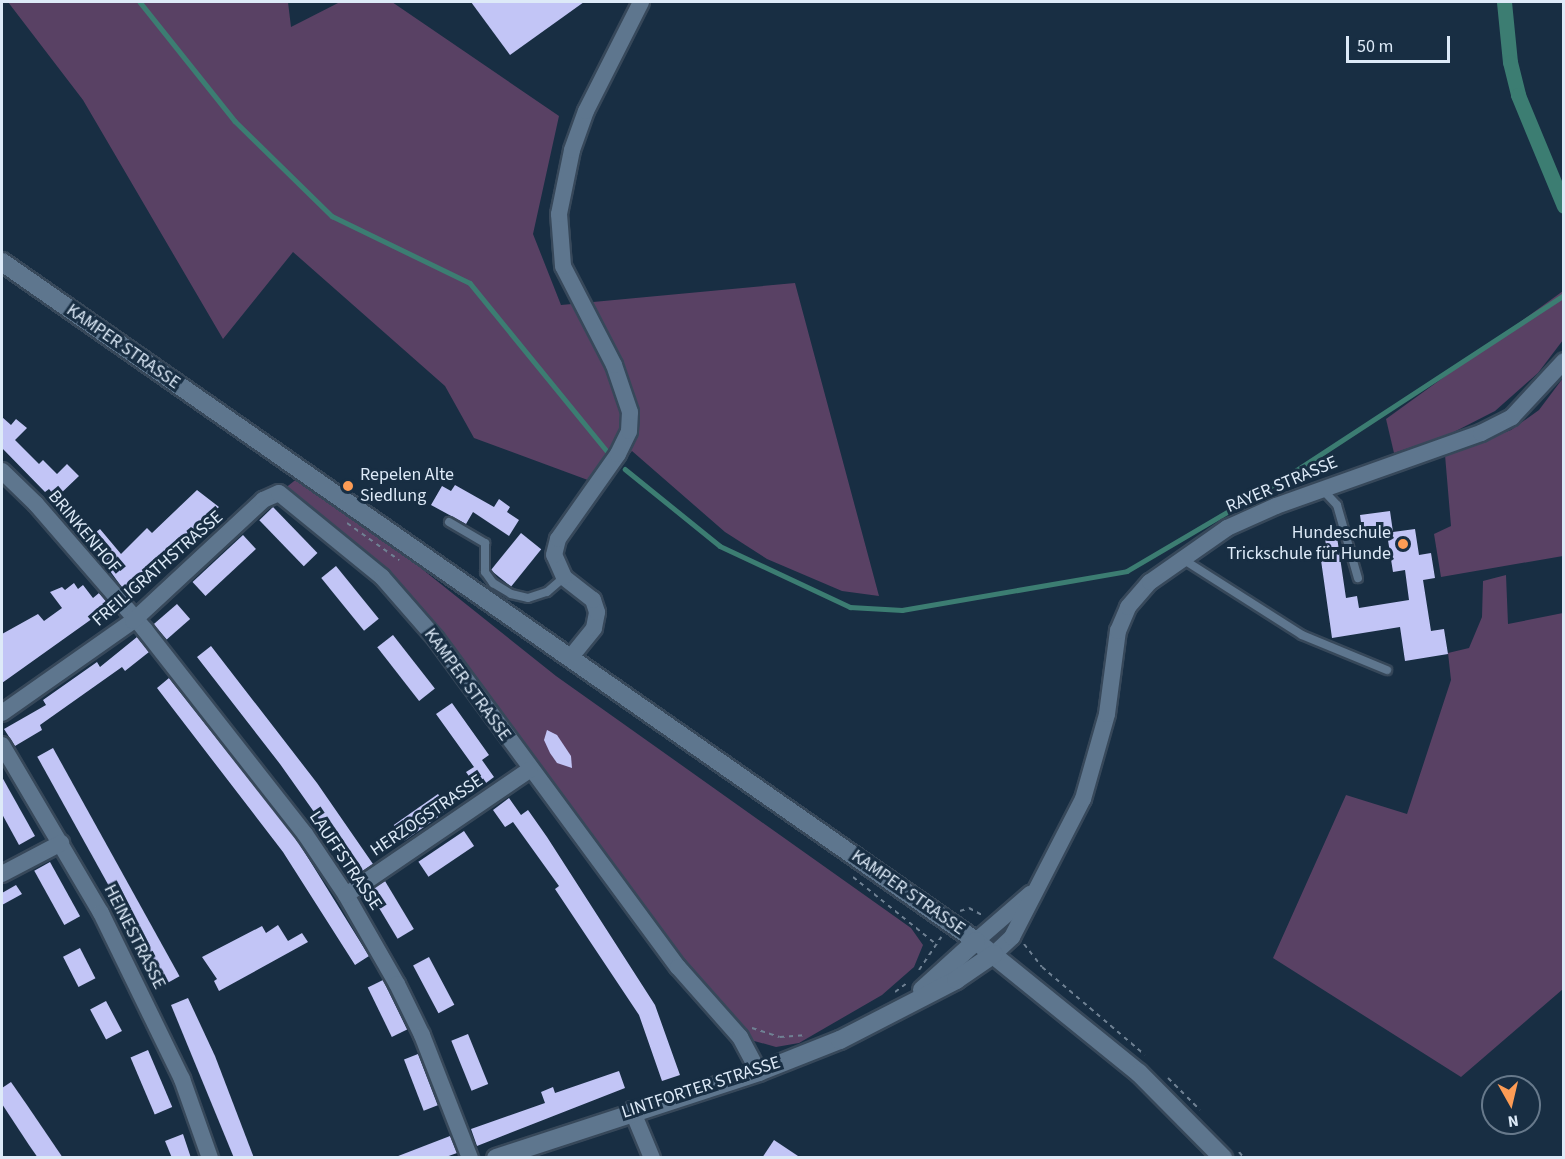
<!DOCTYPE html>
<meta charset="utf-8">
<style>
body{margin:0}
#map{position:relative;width:1565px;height:1159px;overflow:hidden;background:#182e43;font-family:"Source Sans 3",sans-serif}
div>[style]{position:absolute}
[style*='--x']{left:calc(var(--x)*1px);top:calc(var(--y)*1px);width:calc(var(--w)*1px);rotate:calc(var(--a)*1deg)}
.green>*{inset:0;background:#594164}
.stream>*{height:4.5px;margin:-2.25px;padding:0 2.25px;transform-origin:2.25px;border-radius:2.25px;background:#3c7d72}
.canal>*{height:15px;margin:-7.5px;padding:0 7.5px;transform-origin:7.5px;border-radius:7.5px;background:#3c7d72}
.building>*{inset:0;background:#c2c5f6;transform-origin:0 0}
.path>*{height:2px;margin-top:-1px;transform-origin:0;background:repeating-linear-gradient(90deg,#6f8193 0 4.5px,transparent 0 9px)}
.roads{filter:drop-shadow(2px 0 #37485a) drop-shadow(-2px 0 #37485a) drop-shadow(0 2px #37485a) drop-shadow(0 -2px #37485a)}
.lane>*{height:8px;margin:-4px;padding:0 4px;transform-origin:4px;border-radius:4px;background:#5e768e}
.street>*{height:16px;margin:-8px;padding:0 8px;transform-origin:8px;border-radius:8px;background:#5e768e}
.secondary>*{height:18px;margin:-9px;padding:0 9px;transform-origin:9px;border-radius:9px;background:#5e768e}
.dots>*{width:16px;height:16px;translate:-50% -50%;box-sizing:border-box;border:3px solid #182e43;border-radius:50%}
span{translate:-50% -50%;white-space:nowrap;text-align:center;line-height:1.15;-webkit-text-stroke:6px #182e43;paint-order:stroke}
.street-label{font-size:18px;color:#ddeaf8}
.poi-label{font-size:18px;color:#ddeaf8}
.left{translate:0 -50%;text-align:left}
.right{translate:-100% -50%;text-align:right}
.frame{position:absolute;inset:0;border:3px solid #ddeaf8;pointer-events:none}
.north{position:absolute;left:1481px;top:1075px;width:60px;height:60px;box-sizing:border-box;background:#182e43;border:2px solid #67798b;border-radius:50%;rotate:172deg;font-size:16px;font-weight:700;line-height:24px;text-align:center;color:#ddeaf8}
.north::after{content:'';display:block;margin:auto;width:21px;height:27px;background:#fd9c55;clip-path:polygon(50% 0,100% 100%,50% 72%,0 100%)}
.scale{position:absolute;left:1346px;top:36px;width:104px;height:27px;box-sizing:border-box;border:3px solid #ddeaf8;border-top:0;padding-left:8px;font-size:18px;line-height:21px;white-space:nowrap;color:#ddeaf8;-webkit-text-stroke:4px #182e43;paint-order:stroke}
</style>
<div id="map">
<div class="green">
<div style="clip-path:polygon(8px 2px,288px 2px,291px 27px,340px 2px,392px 2px,559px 116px,533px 234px,561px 305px,795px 283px,879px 596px,842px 591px,767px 559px,725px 532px,632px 451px,604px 486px,474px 438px,445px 386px,293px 252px,223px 339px,83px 100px)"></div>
<div style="clip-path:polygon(1563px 291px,1563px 340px,1538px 373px,1495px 411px,1450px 434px,1394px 453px,1386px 419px)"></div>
<div style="clip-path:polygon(1563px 378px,1563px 556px,1441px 577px,1434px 534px,1451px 526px,1445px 455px,1511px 430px,1539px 410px)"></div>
<div style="clip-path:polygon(303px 474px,556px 676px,911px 928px,923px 945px,914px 967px,882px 995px,799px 1043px,776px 1047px,740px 1037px,382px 577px,279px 493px)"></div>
<div style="clip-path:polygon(1506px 575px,1508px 624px,1563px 613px,1563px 989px,1461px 1077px,1273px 958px,1346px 795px,1407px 814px,1451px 680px,1448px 653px,1469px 648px,1482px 617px,1483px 581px)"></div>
</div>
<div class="stream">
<div style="--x:140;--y:2;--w:152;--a:51.4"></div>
<div style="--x:235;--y:121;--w:136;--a:44.4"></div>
<div style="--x:332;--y:216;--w:153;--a:25.9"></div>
<div style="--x:470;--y:283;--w:217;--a:50.8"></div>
<div style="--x:625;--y:469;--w:122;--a:39"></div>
<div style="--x:720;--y:546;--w:144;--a:25.1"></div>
<div style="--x:850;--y:607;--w:52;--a:3.3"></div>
<div style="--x:902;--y:610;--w:228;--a:-9.8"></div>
<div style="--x:1127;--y:571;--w:181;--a:-30.5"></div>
<div style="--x:1283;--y:479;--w:336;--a:-33.2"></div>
</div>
<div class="canal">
<div style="--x:1504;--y:2;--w:60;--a:84.3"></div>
<div style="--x:1510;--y:62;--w:34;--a:76"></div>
<div style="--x:1518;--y:95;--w:120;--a:67.5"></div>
</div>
<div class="building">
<div style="clip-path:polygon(471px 2px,584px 2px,510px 55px)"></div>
<div style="clip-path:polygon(2px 417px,11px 425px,16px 419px,27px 428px,15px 440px,39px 464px,43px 460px,57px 474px,67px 464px,79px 476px,56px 498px,49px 489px,45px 492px,2px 448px)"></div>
<div style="clip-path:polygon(455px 485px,494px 507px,499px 499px,510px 507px,507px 512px,519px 520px,509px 536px,473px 512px,466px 524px,431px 505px,442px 486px,451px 491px)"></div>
<div style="clip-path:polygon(197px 490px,219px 507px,126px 593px,87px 539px,100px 529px,121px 554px,147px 528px,152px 533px)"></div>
<div style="left:273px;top:507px;width:64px;height:19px;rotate:46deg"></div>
<div style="clip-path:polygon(1390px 511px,1393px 532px,1415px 529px,1419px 555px,1431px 553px,1435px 578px,1423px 580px,1431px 631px,1444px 629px,1448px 654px,1405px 661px,1400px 627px,1332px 638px,1319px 546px,1326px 545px,1325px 539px,1337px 537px,1346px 598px,1357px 596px,1359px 608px,1409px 600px,1405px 570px,1393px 572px,1387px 534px,1363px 537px,1360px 515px)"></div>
<div style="left:521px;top:533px;width:26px;height:48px;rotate:39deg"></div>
<div style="left:243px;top:535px;width:19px;height:69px;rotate:47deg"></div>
<div style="left:336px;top:566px;width:68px;height:19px;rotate:51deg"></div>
<div style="clip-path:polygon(74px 583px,78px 589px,83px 585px,93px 598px,99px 593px,110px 606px,2px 683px,2px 634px,38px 614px,44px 621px,62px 608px,50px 592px,62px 587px,65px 590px)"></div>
<div style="left:177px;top:604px;width:20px;height:31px;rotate:49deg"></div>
<div style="left:393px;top:635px;width:68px;height:20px;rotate:52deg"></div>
<div style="clip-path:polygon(137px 637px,149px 652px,125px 671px,122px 667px,40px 725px,42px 730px,15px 746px,4px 729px,46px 705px,43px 700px,97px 662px,100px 667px)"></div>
<div style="clip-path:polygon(211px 646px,317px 783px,373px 864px,358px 874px,280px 764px,197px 657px)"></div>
<div style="clip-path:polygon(169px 678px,297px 840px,369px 956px,355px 965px,283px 852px,157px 688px)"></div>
<div style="clip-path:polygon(452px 703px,489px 755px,482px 760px,494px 777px,478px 789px,466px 772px,474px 767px,436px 714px)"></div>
<div style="clip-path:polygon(547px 730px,557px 735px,571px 756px,572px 768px,557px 763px,550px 753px,544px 740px)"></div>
<div style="left:53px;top:748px;width:261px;height:18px;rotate:61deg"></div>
<div style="clip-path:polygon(2px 777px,35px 836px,19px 845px,2px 814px)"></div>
<div style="left:438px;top:794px;width:19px;height:54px;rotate:55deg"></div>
<div style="clip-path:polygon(509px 798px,521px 815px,528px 810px,547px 837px,655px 1005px,680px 1075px,662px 1081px,639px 1015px,555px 889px,559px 886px,513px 822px,505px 827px,493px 810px)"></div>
<div style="left:464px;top:831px;width:18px;height:55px;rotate:56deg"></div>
<div style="left:50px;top:862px;width:62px;height:18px;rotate:61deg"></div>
<div style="left:385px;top:881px;width:56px;height:19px;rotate:59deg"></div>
<div style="clip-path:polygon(16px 885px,22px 894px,2px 905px,2px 893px)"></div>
<div style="clip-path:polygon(278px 925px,288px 941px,302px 933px,308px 942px,219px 991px,214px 981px,217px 979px,202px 957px,262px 926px,266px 933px)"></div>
<div style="left:80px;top:948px;width:34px;height:19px;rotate:63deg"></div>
<div style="left:429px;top:957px;width:54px;height:18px;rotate:62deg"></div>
<div style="left:383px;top:980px;width:55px;height:17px;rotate:64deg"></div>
<div style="clip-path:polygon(188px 998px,215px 1056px,254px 1158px,234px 1158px,171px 1005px)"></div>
<div style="left:106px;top:1001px;width:34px;height:18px;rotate:62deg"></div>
<div style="left:468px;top:1034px;width:54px;height:18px;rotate:68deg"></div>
<div style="left:148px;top:1050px;width:62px;height:19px;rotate:67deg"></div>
<div style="left:418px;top:1054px;width:55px;height:15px;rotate:69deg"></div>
<div style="clip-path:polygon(619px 1071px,625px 1088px,477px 1146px,471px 1129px,545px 1103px,541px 1092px,553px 1087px,555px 1093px)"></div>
<div style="clip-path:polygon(11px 1082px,27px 1105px,63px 1158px,38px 1158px,29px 1145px,2px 1104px,2px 1088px)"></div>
<div style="clip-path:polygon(183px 1134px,191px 1158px,172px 1158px,165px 1141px)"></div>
<div style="clip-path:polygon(450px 1136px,457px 1153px,443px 1158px,393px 1158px)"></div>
<div style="clip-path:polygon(774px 1140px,801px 1158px,762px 1158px)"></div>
</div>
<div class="path">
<div style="--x:347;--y:523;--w:64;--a:35.4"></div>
<div style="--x:853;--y:877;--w:107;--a:38.9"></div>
<div style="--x:960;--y:911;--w:9;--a:-18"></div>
<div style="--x:969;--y:908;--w:15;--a:28"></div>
<div style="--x:1024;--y:944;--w:29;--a:52"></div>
<div style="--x:1042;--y:967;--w:135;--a:40.5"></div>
<div style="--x:919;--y:970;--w:40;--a:-56"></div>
<div style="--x:895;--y:992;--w:15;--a:-37"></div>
<div style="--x:752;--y:1028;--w:29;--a:18"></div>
<div style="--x:780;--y:1037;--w:27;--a:-4"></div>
<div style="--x:1168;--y:1078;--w:45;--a:45"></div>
<div style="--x:1239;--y:1152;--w:8;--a:50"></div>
</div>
<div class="roads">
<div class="lane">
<div style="--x:1322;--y:489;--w:22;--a:47"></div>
<div style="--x:1337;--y:505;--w:76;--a:74"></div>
<div style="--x:449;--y:522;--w:42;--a:30.3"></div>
<div style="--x:485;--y:543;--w:29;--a:90"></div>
<div style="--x:485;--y:572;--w:14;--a:54"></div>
<div style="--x:493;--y:583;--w:21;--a:31"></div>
<div style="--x:511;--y:594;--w:17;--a:13"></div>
<div style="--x:528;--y:598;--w:20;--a:-18"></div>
<div style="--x:547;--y:592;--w:23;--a:-41"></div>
<div style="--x:1181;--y:558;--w:143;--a:32.5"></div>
<div style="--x:1302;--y:635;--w:92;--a:22.4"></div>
</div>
<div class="street">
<div style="--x:2;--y:471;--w:47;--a:44.1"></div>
<div style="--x:36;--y:504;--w:167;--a:49.1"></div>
<div style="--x:145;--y:630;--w:259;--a:51.9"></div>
<div style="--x:305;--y:834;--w:73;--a:56.1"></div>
<div style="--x:346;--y:895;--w:103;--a:60.2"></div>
<div style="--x:397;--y:984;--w:57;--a:63.9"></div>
<div style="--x:422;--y:1035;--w:132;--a:68.7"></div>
<div style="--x:570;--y:658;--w:38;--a:-51"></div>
<div style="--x:594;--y:628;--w:16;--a:-79"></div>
<div style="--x:597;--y:612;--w:13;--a:-108"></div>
<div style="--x:593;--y:600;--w:37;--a:-142"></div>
<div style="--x:564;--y:577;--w:24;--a:-114"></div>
<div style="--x:554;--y:555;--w:16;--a:-76"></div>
<div style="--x:558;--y:539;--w:104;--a:-54.8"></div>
<div style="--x:618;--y:454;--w:25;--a:-64"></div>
<div style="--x:629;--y:431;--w:19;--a:-87"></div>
<div style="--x:630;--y:412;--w:50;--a:-108.8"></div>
<div style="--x:614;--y:365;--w:111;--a:-117.3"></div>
<div style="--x:563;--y:266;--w:52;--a:-94.4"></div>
<div style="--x:559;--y:214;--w:65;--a:-78.5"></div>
<div style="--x:572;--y:150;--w:41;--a:-70.3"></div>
<div style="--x:586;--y:111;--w:122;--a:-63.2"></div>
<div style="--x:2;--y:713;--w:160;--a:-35.1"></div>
<div style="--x:133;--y:621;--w:178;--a:-42.9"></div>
<div style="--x:263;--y:500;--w:17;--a:-24"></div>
<div style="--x:279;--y:493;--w:133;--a:39.2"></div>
<div style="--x:382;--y:577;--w:82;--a:48.9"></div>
<div style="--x:436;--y:639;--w:408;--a:53.6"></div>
<div style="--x:678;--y:967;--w:94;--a:48.5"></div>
<div style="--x:740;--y:1037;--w:40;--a:62"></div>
<div style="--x:2;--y:745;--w:195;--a:59.5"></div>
<div style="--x:101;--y:913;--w:185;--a:64"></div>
<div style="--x:182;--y:1079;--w:84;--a:70.5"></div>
<div style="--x:2;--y:874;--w:67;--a:-27.7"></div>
<div style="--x:346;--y:895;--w:222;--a:-34.3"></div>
<div style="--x:976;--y:941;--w:72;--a:-41"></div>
<div style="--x:994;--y:954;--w:25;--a:-43"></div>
<div style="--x:1012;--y:937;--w:155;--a:-62.8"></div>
<div style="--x:1083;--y:799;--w:88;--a:-74.2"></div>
<div style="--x:1107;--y:714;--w:84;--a:-82.5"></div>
<div style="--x:1118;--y:631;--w:26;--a:-67"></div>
<div style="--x:1128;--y:607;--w:33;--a:-49"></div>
<div style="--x:1150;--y:582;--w:94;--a:-35"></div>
<div style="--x:1227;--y:528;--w:54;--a:-24.2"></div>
<div style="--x:1276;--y:506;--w:218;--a:-19.6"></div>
<div style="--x:1481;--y:433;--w:35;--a:-27"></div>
<div style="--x:1512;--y:417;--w:76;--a:-47.1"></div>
<div style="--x:632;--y:1110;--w:52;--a:67.4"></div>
</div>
<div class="secondary">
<div style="--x:2;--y:262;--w:1187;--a:34.88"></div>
<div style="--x:976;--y:941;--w:210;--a:39"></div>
<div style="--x:1139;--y:1073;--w:120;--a:45.3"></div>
<div style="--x:922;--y:990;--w:73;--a:-42.2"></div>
<div style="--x:496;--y:1158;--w:277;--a:-18.1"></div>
<div style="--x:759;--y:1072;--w:87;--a:-21.6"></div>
<div style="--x:840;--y:1040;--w:131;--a:-27.3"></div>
<div style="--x:956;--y:980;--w:46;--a:-34.4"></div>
</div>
</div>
<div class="dots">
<div style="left:348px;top:486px;background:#fd9c55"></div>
<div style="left:1403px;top:544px;background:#fd9c55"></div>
</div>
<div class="street-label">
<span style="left:123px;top:347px;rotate:35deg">KAMPER STRASSE</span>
<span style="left:1282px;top:485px;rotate:-23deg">RAYER STRASSE</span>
<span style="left:84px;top:532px;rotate:50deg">BRINKENHOF</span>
<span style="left:158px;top:569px;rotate:-41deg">FREILIGRATHSTRASSE</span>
<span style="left:467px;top:685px;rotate:54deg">KAMPER STRASSE</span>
<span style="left:427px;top:816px;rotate:-34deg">HERZOGSTRASSE</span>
<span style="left:345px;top:861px;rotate:56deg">LAUFFSTRASSE</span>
<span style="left:908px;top:893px;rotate:35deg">KAMPER STRASSE</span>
<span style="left:134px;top:937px;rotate:63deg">HEINESTRASSE</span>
<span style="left:701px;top:1088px;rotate:-18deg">LINTFORTER STRASSE</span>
</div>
<div class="poi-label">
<span class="left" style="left:360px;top:486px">Repelen Alte<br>Siedlung</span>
<span class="right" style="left:1391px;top:544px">Hundeschule<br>Trickschule für Hunde</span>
</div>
<div class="frame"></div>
<div class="north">N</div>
<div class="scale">50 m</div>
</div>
